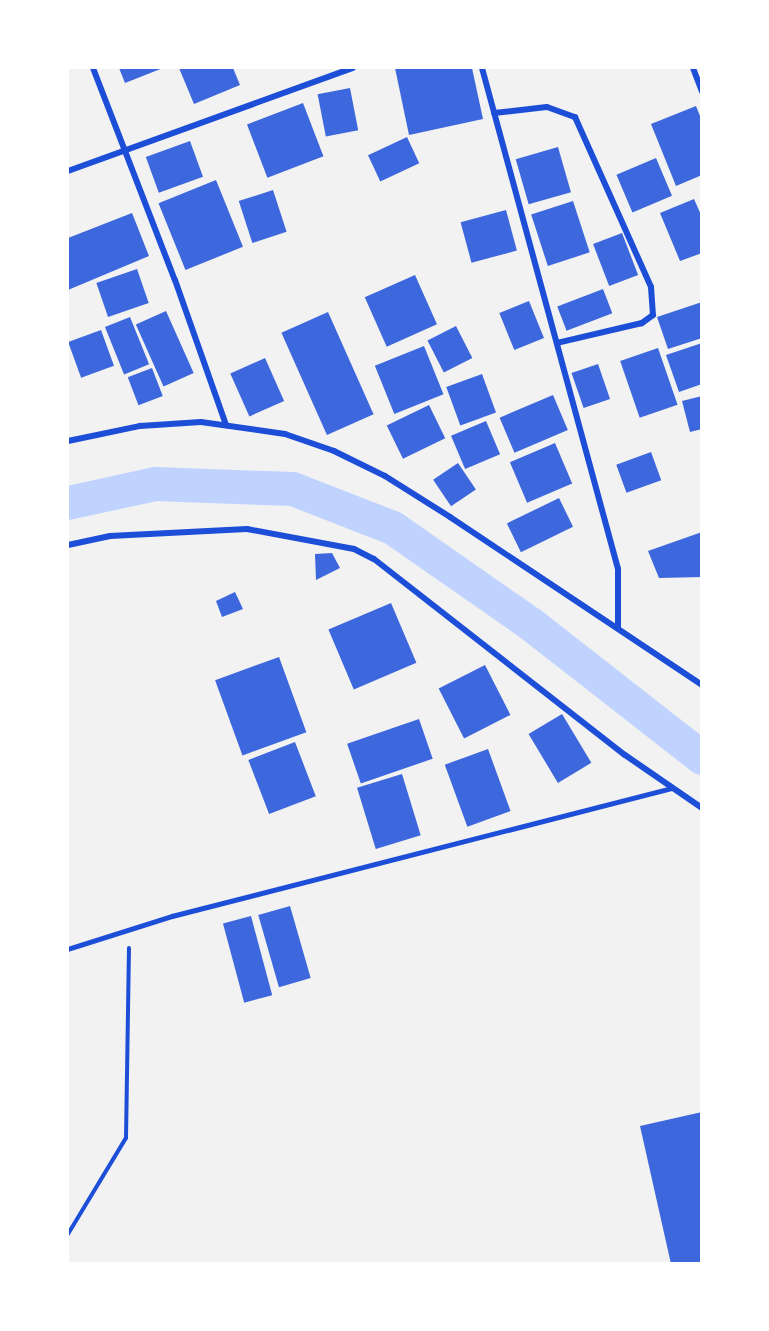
<!DOCTYPE html>
<style>
body{margin:0}
#map{position:relative;width:769px;height:1331px;overflow:hidden;background:#f2f2f2;font-family:"Archivo Narrow",sans-serif}
div>[style]{position:absolute}
[style*='--x']{left:calc(var(--x)*1px);top:calc(var(--y)*1px);width:calc(var(--w)*1px);rotate:calc(var(--a)*1deg)}
.canal>*{height:34px;margin:-17px;padding:0 17px;transform-origin:17px;border-radius:17px;background:#bfd3fe}
.building>*{inset:0;background:#3d67dc;transform-origin:0 0}
.path>*{height:4px;margin:-2px;padding:0 2px;transform-origin:2px;border-radius:2px;background:#1d4ed8}
.service>*{height:4.5px;margin:-2.25px;padding:0 2.25px;transform-origin:2.25px;border-radius:2.25px;background:#1d4ed8}
.minor>*{height:6px;margin:-3px;padding:0 3px;transform-origin:3px;border-radius:3px;background:#1d4ed8}
span{translate:-50% -50%;white-space:nowrap;text-align:center;line-height:1.15;-webkit-text-stroke:6px #fff;paint-order:stroke}
.frame{position:absolute;inset:0;border:69px solid #fff;pointer-events:none}
</style>
<div id="map">
<div class="canal">
<div style="--x:68;--y:503;--w:89;--a:-12.3"></div>
<div style="--x:155;--y:484;--w:138;--a:2.1"></div>
<div style="--x:293;--y:489;--w:107;--a:21.3"></div>
<div style="--x:393;--y:528;--w:169;--a:34.9"></div>
<div style="--x:532;--y:625;--w:216;--a:38"></div>
</div>
<div class="building">
<div style="clip-path:polygon(119px 68px,163px 68px,125px 83px)"></div>
<div style="clip-path:polygon(179px 68px,233px 68px,240px 85px,194px 104px)"></div>
<div style="clip-path:polygon(395px 68px,472px 68px,483px 119px,409px 135px)"></div>
<div style="left:350px;top:88px;width:43px;height:33px;rotate:79deg"></div>
<div style="left:303px;top:103px;width:57px;height:60px;rotate:69deg"></div>
<div style="clip-path:polygon(696px 106px,702px 121px,702px 175px,676px 186px,651px 124px)"></div>
<div style="left:407px;top:137px;width:29px;height:43px;rotate:65deg"></div>
<div style="left:190px;top:141px;width:38px;height:47px;rotate:70deg"></div>
<div style="left:558px;top:147px;width:47px;height:44px;rotate:74deg"></div>
<div style="left:656px;top:158px;width:41px;height:43px;rotate:67deg"></div>
<div style="left:216px;top:180px;width:72px;height:62px;rotate:68deg"></div>
<div style="left:273px;top:190px;width:44px;height:36px;rotate:72deg"></div>
<div style="clip-path:polygon(694px 199px,702px 217px,702px 253px,680px 261px,660px 213px)"></div>
<div style="left:573px;top:201px;width:54px;height:44px;rotate:72deg"></div>
<div style="left:506px;top:210px;width:42px;height:47px;rotate:75deg"></div>
<div style="clip-path:polygon(132px 213px,149px 256px,68px 290px,68px 238px)"></div>
<div style="left:622px;top:233px;width:45px;height:31px;rotate:69deg"></div>
<div style="left:137px;top:269px;width:36px;height:43px;rotate:71deg"></div>
<div style="left:415px;top:275px;width:54px;height:55px;rotate:66deg"></div>
<div style="left:603px;top:289px;width:26px;height:49px;rotate:69deg"></div>
<div style="left:529px;top:301px;width:40px;height:32px;rotate:68deg"></div>
<div style="clip-path:polygon(702px 302px,702px 338px,668px 349px,657px 317px)"></div>
<div style="left:166px;top:311px;width:68px;height:33px;rotate:66deg"></div>
<div style="left:328px;top:312px;width:112px;height:51px;rotate:66deg"></div>
<div style="left:130px;top:317px;width:51px;height:27px;rotate:68deg"></div>
<div style="left:456px;top:326px;width:36px;height:32px;rotate:63deg"></div>
<div style="left:101px;top:330px;width:38px;height:35px;rotate:70deg"></div>
<div style="clip-path:polygon(702px 343px,702px 384px,679px 392px,666px 355px)"></div>
<div style="left:424px;top:346px;width:52px;height:53px;rotate:68deg"></div>
<div style="left:658px;top:348px;width:60px;height:40px;rotate:71deg"></div>
<div style="left:265px;top:358px;width:47px;height:38px;rotate:66deg"></div>
<div style="left:598px;top:364px;width:37px;height:28px;rotate:71deg"></div>
<div style="left:152px;top:368px;width:30px;height:26px;rotate:69deg"></div>
<div style="left:482px;top:374px;width:41px;height:38px;rotate:70deg"></div>
<div style="left:553px;top:395px;width:38px;height:58px;rotate:67deg"></div>
<div style="clip-path:polygon(702px 396px,702px 429px,690px 432px,682px 401px)"></div>
<div style="left:429px;top:405px;width:37px;height:47px;rotate:64deg"></div>
<div style="left:486px;top:421px;width:36px;height:38px;rotate:67deg"></div>
<div style="left:555px;top:443px;width:44px;height:49px;rotate:67deg"></div>
<div style="left:651px;top:452px;width:30px;height:37px;rotate:70deg"></div>
<div style="left:458px;top:463px;width:32px;height:30px;rotate:56deg"></div>
<div style="left:559px;top:498px;width:32px;height:58px;rotate:64deg"></div>
<div style="clip-path:polygon(702px 532px,702px 577px,659px 578px,648px 551px)"></div>
<div style="clip-path:polygon(332px 553px,340px 568px,316px 580px,315px 554px)"></div>
<div style="clip-path:polygon(235px 592px,243px 609px,222px 617px,216px 601px)"></div>
<div style="left:391px;top:603px;width:65px;height:68px;rotate:67deg"></div>
<div style="left:279px;top:657px;width:80px;height:68px;rotate:70deg"></div>
<div style="left:485px;top:665px;width:56px;height:52px;rotate:63deg"></div>
<div style="left:562px;top:714px;width:57px;height:39px;rotate:59deg"></div>
<div style="left:419px;top:719px;width:42px;height:76px;rotate:71deg"></div>
<div style="left:295px;top:742px;width:58px;height:50px;rotate:69deg"></div>
<div style="left:488px;top:749px;width:66px;height:46px;rotate:70deg"></div>
<div style="left:402px;top:774px;width:64px;height:47px;rotate:73deg"></div>
<div style="left:290px;top:906px;width:75px;height:33px;rotate:74deg"></div>
<div style="left:251px;top:916px;width:82px;height:29px;rotate:75deg"></div>
<div style="clip-path:polygon(702px 1112px,702px 1264px,671px 1264px,640px 1126px)"></div>
</div>
<div class="path">
<div style="--x:68;--y:1234;--w:112;--a:-58.9"></div>
<div style="--x:126;--y:1138;--w:190;--a:-89.1"></div>
</div>
<div class="service">
<div style="--x:68;--y:949;--w:109;--a:-17.6"></div>
<div style="--x:172;--y:916;--w:516;--a:-14.36"></div>
</div>
<div class="minor">
<div style="--x:93;--y:68;--w:227;--a:68.9"></div>
<div style="--x:175;--y:280;--w:154;--a:70.6"></div>
<div style="--x:482;--y:68;--w:519;--a:74.81"></div>
<div style="--x:618;--y:569;--w:58;--a:90"></div>
<div style="--x:693;--y:68;--w:25;--a:69"></div>
<div style="--x:494;--y:113;--w:53;--a:-6.5"></div>
<div style="--x:547;--y:107;--w:30;--a:20"></div>
<div style="--x:575;--y:117;--w:186;--a:65.9"></div>
<div style="--x:651;--y:287;--w:28;--a:86"></div>
<div style="--x:653;--y:315;--w:14;--a:144"></div>
<div style="--x:642;--y:323;--w:87;--a:166.8"></div>
<div style="--x:68;--y:171;--w:303;--a:-19.9"></div>
<div style="--x:68;--y:441;--w:74;--a:-11.8"></div>
<div style="--x:140;--y:426;--w:61;--a:-3.8"></div>
<div style="--x:201;--y:422;--w:85;--a:8.1"></div>
<div style="--x:285;--y:434;--w:52;--a:19.1"></div>
<div style="--x:334;--y:451;--w:57;--a:26.1"></div>
<div style="--x:385;--y:476;--w:77;--a:32.2"></div>
<div style="--x:450;--y:517;--w:303;--a:33.7"></div>
<div style="--x:68;--y:545;--w:43;--a:-12.1"></div>
<div style="--x:110;--y:536;--w:137;--a:-2.9"></div>
<div style="--x:247;--y:529;--w:109;--a:10.6"></div>
<div style="--x:354;--y:549;--w:22;--a:27"></div>
<div style="--x:374;--y:559;--w:318;--a:38"></div>
<div style="--x:625;--y:755;--w:93;--a:34.5"></div>
</div>
<div class="frame"></div>
</div>
